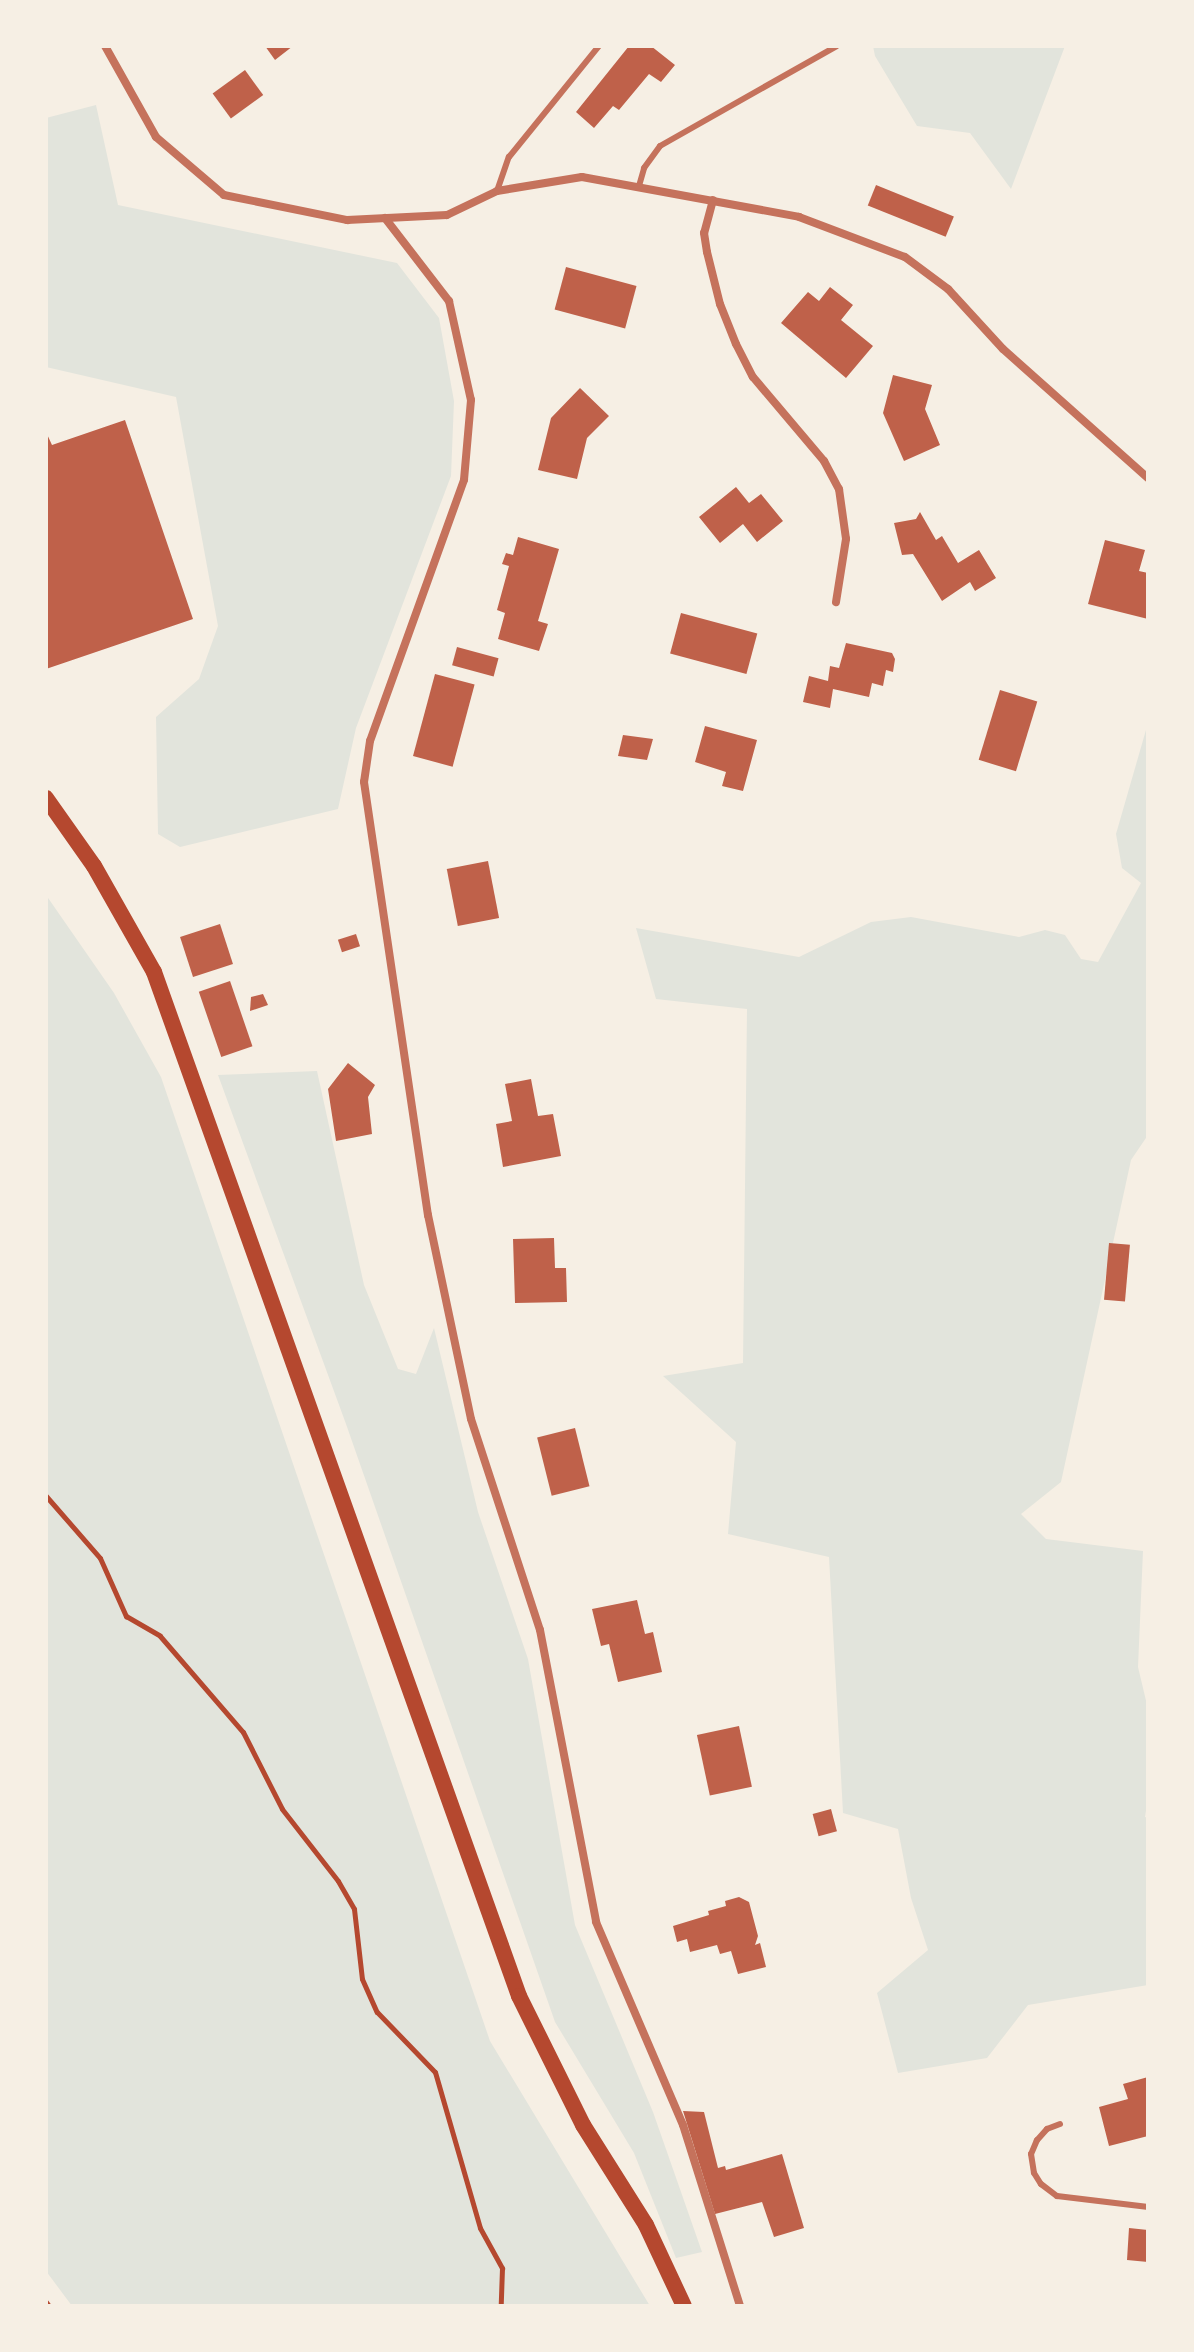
<!DOCTYPE html>
<style>
body{margin:0}
#map{position:relative;width:1194px;height:2352px;overflow:hidden;background:#f6efe4;font-family:Barlow,sans-serif}
div>[style]{position:absolute}
[style*='--x']{left:calc(var(--x)*1px);top:calc(var(--y)*1px);width:calc(var(--w)*1px);rotate:calc(var(--a)*1deg)}
.green>*{inset:0;background:#e2e4dc}
.building>*{inset:0;background:#bf614a;transform-origin:0 0}
.path>*{height:5px;margin:-2.5px;padding:0 2.5px;transform-origin:2.5px;border-radius:2.5px;background:#b5482f}
.service>*{height:6px;margin:-3px;padding:0 3px;transform-origin:3px;border-radius:3px;background:#c5725c}
.minor>*{height:8px;margin:-4px;padding:0 4px;transform-origin:4px;border-radius:4px;background:#c5725c}
.secondary>*{height:16px;margin:-8px;padding:0 8px;transform-origin:8px;border-radius:8px;background:#b5482f}
span{translate:-50% -50%;white-space:nowrap;text-align:center;line-height:1.15;-webkit-text-stroke:8px #f6efe4;paint-order:stroke}
.frame{position:absolute;inset:0;border:48px solid #f6efe4;pointer-events:none}
</style>
<div id="map">
<div class="green">
<div style="clip-path:polygon(873px 46px,1065px 46px,1011px 189px,970px 133px,917px 126px,875px 56px)"></div>
<div style="clip-path:polygon(96px 105px,118px 205px,397px 263px,439px 318px,454px 401px,451px 476px,356px 728px,338px 809px,180px 847px,158px 834px,156px 717px,199px 679px,218px 626px,176px 397px,46px 367px,46px 118px)"></div>
<div style="clip-path:polygon(1148px 723px,1148px 1135px,1131px 1160px,1061px 1482px,1021px 1514px,1046px 1539px,1143px 1551px,1138px 1667px,1148px 1709px,1148px 1798px,1145px 1817px,1148px 1818px,1148px 1985px,1028px 2005px,987px 2058px,898px 2073px,877px 1993px,928px 1950px,911px 1898px,898px 1829px,843px 1813px,829px 1557px,728px 1534px,736px 1442px,663px 1376px,743px 1363px,747px 1009px,656px 999px,636px 928px,799px 957px,871px 922px,911px 917px,1019px 937px,1045px 930px,1065px 935px,1081px 959px,1098px 962px,1141px 883px,1122px 868px,1116px 834px)"></div>
<div style="clip-path:polygon(46px 895px,114px 993px,161px 1077px,490px 2041px,650px 2306px,72px 2306px,46px 2271px)"></div>
<div style="clip-path:polygon(317px 1071px,364px 1285px,398px 1369px,416px 1374px,434px 1328px,478px 1512px,528px 1659px,575px 1925px,653px 2112px,702px 2252px,676px 2258px,634px 2153px,555px 2022px,346px 1424px,218px 1075px)"></div>
</div>
<div class="building">
<div style="clip-path:polygon(265px 46px,293px 46px,275px 60px)"></div>
<div style="clip-path:polygon(629px 46px,651px 46px,675px 65px,661px 82px,649px 74px,619px 110px,613px 106px,594px 128px,576px 112px)"></div>
<div style="left:245px;top:70px;width:31px;height:40px;rotate:54deg"></div>
<div style="left:876px;top:185px;width:84px;height:22px;rotate:22deg"></div>
<div style="left:566px;top:267px;width:73px;height:44px;rotate:15deg"></div>
<div style="clip-path:polygon(830px 287px,853px 305px,841px 320px,873px 346px,846px 378px,781px 323px,808px 292px,819px 301px)"></div>
<div style="clip-path:polygon(893px 375px,932px 385px,925px 409px,940px 445px,904px 461px,883px 413px)"></div>
<div style="clip-path:polygon(580px 388px,609px 416px,587px 438px,577px 479px,538px 470px,551px 418px)"></div>
<div style="clip-path:polygon(125px 420px,193px 619px,46px 669px,46px 432px,52px 445px)"></div>
<div style="clip-path:polygon(736px 487px,749px 503px,761px 494px,783px 521px,757px 542px,743px 524px,720px 543px,699px 517px)"></div>
<div style="clip-path:polygon(920px 512px,936px 540px,942px 536px,958px 563px,979px 550px,996px 578px,975px 591px,970px 582px,942px 601px,913px 554px,902px 555px,894px 523px,916px 519px)"></div>
<div style="clip-path:polygon(518px 537px,559px 549px,538px 621px,548px 624px,539px 651px,498px 639px,505px 613px,497px 610px,509px 566px,502px 564px,506px 553px,513px 555px)"></div>
<div style="clip-path:polygon(1105px 540px,1145px 550px,1139px 571px,1148px 573px,1148px 619px,1088px 604px)"></div>
<div style="left:681px;top:613px;width:79px;height:42px;rotate:15deg"></div>
<div style="clip-path:polygon(846px 643px,892px 653px,895px 659px,893px 672px,886px 670px,883px 686px,872px 683px,869px 697px,833px 689px,830px 708px,803px 702px,809px 676px,828px 681px,830px 666px,839px 668px)"></div>
<div style="left:457px;top:647px;width:43px;height:19px;rotate:15deg"></div>
<div style="left:435px;top:674px;width:41px;height:85px;rotate:15deg"></div>
<div style="left:1000px;top:690px;width:39px;height:73px;rotate:17deg"></div>
<div style="clip-path:polygon(705px 726px,757px 740px,743px 791px,722px 786px,726px 772px,695px 762px)"></div>
<div style="clip-path:polygon(623px 735px,653px 739px,647px 760px,618px 756px)"></div>
<div style="left:488px;top:861px;width:58px;height:42px;rotate:79deg"></div>
<div style="left:220px;top:924px;width:42px;height:42px;rotate:72deg"></div>
<div style="left:356px;top:934px;width:13px;height:19px;rotate:72deg"></div>
<div style="left:230px;top:981px;width:69px;height:33px;rotate:71deg"></div>
<div style="clip-path:polygon(263px 994px,268px 1005px,250px 1011px,251px 997px)"></div>
<div style="clip-path:polygon(348px 1063px,375px 1085px,368px 1097px,372px 1134px,336px 1141px,328px 1089px)"></div>
<div style="clip-path:polygon(531px 1079px,538px 1116px,553px 1114px,561px 1156px,503px 1167px,496px 1124px,512px 1121px,505px 1084px)"></div>
<div style="clip-path:polygon(554px 1238px,555px 1268px,566px 1268px,567px 1302px,515px 1303px,513px 1239px)"></div>
<div style="left:1109px;top:1243px;width:21px;height:57px;rotate:5deg"></div>
<div style="left:575px;top:1428px;width:60px;height:39px;rotate:76deg"></div>
<div style="clip-path:polygon(637px 1600px,645px 1634px,653px 1632px,662px 1672px,618px 1682px,609px 1644px,601px 1646px,592px 1609px)"></div>
<div style="left:739px;top:1726px;width:62px;height:43px;rotate:78deg"></div>
<div style="left:831px;top:1809px;width:23px;height:19px;rotate:75deg"></div>
<div style="clip-path:polygon(739px 1897px,749px 1902px,758px 1936px,755px 1945px,760px 1943px,766px 1967px,738px 1974px,731px 1951px,720px 1954px,717px 1945px,690px 1952px,687px 1939px,677px 1942px,673px 1926px,709px 1915px,708px 1911px,726px 1906px,725px 1901px)"></div>
<div style="clip-path:polygon(1148px 2077px,1148px 2136px,1109px 2146px,1099px 2107px,1128px 2099px,1123px 2084px)"></div>
<div style="clip-path:polygon(683px 2111px,704px 2112px,718px 2168px,725px 2166px,726px 2170px,782px 2154px,804px 2228px,774px 2237px,762px 2202px,715px 2214px)"></div>
<div style="clip-path:polygon(1129px 2228px,1148px 2230px,1148px 2262px,1127px 2260px)"></div>
</div>
<div class="path">
<div style="--x:46;--y:1496;--w:82;--a:48.9"></div>
<div style="--x:100;--y:1558;--w:64;--a:65.9"></div>
<div style="--x:126;--y:1616;--w:39;--a:30"></div>
<div style="--x:160;--y:1636;--w:127;--a:49.2"></div>
<div style="--x:243;--y:1732;--w:86;--a:63.1"></div>
<div style="--x:282;--y:1809;--w:91;--a:52.1"></div>
<div style="--x:338;--y:1881;--w:32;--a:60"></div>
<div style="--x:354;--y:1909;--w:70;--a:83.5"></div>
<div style="--x:362;--y:1979;--w:36;--a:66"></div>
<div style="--x:377;--y:2012;--w:83;--a:46"></div>
<div style="--x:435;--y:2072;--w:162;--a:73.9"></div>
<div style="--x:480;--y:2228;--w:46;--a:61.2"></div>
<div style="--x:502;--y:2268;--w:38;--a:92"></div>
<div style="--x:46;--y:2302;--w:5;--a:53"></div>
</div>
<div class="service">
<div style="--x:639;--y:186;--w:19;--a:-74"></div>
<div style="--x:644;--y:168;--w:27;--a:-54"></div>
<div style="--x:660;--y:146;--w:203;--a:-29.5"></div>
<div style="--x:497;--y:191;--w:36;--a:-71"></div>
<div style="--x:509;--y:157;--w:143;--a:-51"></div>
<div style="--x:1060;--y:2124;--w:14;--a:159"></div>
<div style="--x:1047;--y:2129;--w:15;--a:132"></div>
<div style="--x:1037;--y:2140;--w:15;--a:113"></div>
<div style="--x:1031;--y:2154;--w:19;--a:81"></div>
<div style="--x:1034;--y:2173;--w:13;--a:58"></div>
<div style="--x:1041;--y:2184;--w:20;--a:37"></div>
<div style="--x:1057;--y:2196;--w:92;--a:6.9"></div>
</div>
<div class="minor">
<div style="--x:105;--y:46;--w:104;--a:60.7"></div>
<div style="--x:156;--y:137;--w:89;--a:40.5"></div>
<div style="--x:224;--y:195;--w:126;--a:11.5"></div>
<div style="--x:347;--y:220;--w:100;--a:-2.9"></div>
<div style="--x:447;--y:215;--w:55;--a:-25.6"></div>
<div style="--x:497;--y:191;--w:86;--a:-9.4"></div>
<div style="--x:582;--y:177;--w:221;--a:10.4"></div>
<div style="--x:799;--y:217;--w:113;--a:20.7"></div>
<div style="--x:905;--y:257;--w:54;--a:36.7"></div>
<div style="--x:948;--y:289;--w:81;--a:47.5"></div>
<div style="--x:1003;--y:349;--w:194;--a:41.7"></div>
<div style="--x:713;--y:200;--w:34;--a:105"></div>
<div style="--x:704;--y:233;--w:19;--a:81"></div>
<div style="--x:707;--y:252;--w:54;--a:76"></div>
<div style="--x:720;--y:304;--w:43;--a:68.2"></div>
<div style="--x:736;--y:344;--w:37;--a:63"></div>
<div style="--x:753;--y:377;--w:110;--a:49.8"></div>
<div style="--x:824;--y:461;--w:32;--a:62"></div>
<div style="--x:839;--y:489;--w:50;--a:82"></div>
<div style="--x:846;--y:539;--w:64;--a:99"></div>
<div style="--x:385;--y:218;--w:105;--a:52.4"></div>
<div style="--x:449;--y:301;--w:101;--a:77.5"></div>
<div style="--x:471;--y:400;--w:80;--a:95"></div>
<div style="--x:464;--y:480;--w:277;--a:109.8"></div>
<div style="--x:370;--y:741;--w:41;--a:98.3"></div>
<div style="--x:364;--y:782;--w:438;--a:81.6"></div>
<div style="--x:428;--y:1215;--w:208;--a:78.1"></div>
<div style="--x:471;--y:1419;--w:222;--a:71.9"></div>
<div style="--x:540;--y:1630;--w:297;--a:79.1"></div>
<div style="--x:596;--y:1922;--w:221;--a:66.8"></div>
<div style="--x:683;--y:2125;--w:190;--a:72.5"></div>
</div>
<div class="secondary">
<div style="--x:46;--y:798;--w:83;--a:54.8"></div>
<div style="--x:94;--y:866;--w:122;--a:60.5"></div>
<div style="--x:154;--y:972;--w:1087;--a:70.38"></div>
<div style="--x:519;--y:1996;--w:144;--a:63.6"></div>
<div style="--x:583;--y:2125;--w:118;--a:57.8"></div>
<div style="--x:646;--y:2225;--w:89;--a:64.9"></div>
</div>
<div class="frame"></div>
</div>
